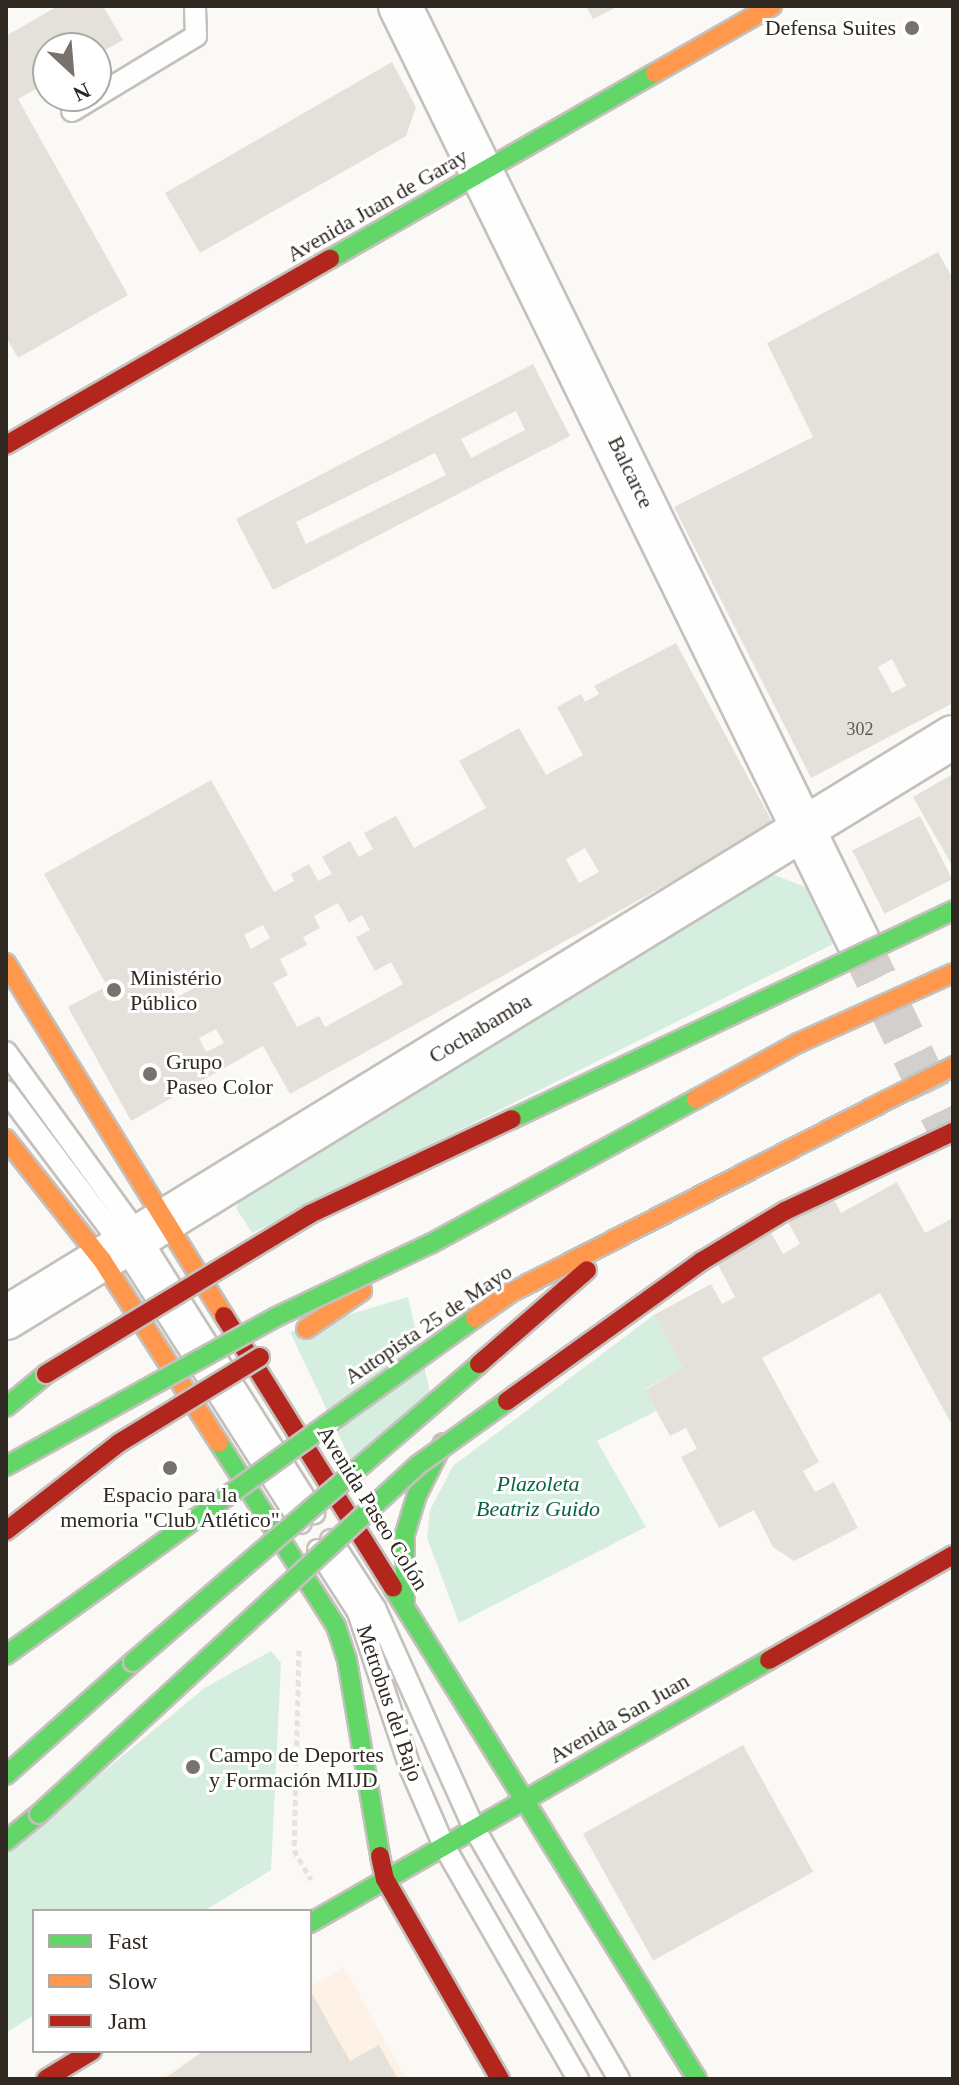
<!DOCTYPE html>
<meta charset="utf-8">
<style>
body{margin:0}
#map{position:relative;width:959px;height:2085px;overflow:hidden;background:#fbf9f6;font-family:Georgia,serif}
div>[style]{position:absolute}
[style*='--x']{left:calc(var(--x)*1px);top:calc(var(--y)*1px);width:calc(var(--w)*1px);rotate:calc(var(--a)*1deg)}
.built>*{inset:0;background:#fdf2e5}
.green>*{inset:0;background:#d5eedf}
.building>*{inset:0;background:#e4e1db;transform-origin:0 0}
.street-tunnel>*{height:42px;margin-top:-21px;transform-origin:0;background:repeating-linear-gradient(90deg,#d2cfcc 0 42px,transparent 0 63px)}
.path>*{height:5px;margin-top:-2.5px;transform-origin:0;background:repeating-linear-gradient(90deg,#e4e3e2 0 6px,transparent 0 10px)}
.roads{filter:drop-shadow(2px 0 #c4c0bb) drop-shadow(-2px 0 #c4c0bb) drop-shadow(0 2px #c4c0bb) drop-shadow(0 -2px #c4c0bb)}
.lane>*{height:20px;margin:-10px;padding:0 10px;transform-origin:10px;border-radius:10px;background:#fefefe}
.street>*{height:42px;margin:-21px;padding:0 21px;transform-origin:21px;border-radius:21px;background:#fefefe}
.fast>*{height:18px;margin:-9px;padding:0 9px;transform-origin:9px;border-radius:9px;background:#63d668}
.slow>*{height:18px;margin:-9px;padding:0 9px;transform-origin:9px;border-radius:9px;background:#ff974d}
.jam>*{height:18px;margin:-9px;padding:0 9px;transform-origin:9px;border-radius:9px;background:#b3261e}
.bridges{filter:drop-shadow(2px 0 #c4c0bb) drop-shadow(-2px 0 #c4c0bb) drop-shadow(0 2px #c4c0bb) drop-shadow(0 -2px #c4c0bb)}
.fast-bridge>*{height:18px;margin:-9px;padding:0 9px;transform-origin:9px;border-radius:9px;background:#63d668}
.slow-bridge>*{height:18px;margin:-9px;padding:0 9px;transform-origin:9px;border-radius:9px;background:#ff974d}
.jam-bridge>*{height:18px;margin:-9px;padding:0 9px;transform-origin:9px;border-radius:9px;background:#b3261e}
.dots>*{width:22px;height:22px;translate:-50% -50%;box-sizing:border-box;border:4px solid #fff;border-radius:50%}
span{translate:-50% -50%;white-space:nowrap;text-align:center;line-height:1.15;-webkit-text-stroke:6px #fff;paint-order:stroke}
.number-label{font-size:18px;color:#5e5851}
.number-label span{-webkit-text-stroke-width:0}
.poi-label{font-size:22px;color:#302922}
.right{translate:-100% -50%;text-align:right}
.left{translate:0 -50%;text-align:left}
.street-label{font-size:22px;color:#302922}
.park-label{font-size:22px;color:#096443;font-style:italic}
.frame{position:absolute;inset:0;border:8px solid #302922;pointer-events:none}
.legend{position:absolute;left:32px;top:1909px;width:280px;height:144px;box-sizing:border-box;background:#fff;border:2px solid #aca9a7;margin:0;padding:10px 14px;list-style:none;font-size:24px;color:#302922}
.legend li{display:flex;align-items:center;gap:16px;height:40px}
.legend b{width:40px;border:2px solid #aca9a7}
.north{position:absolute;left:32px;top:32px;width:80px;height:80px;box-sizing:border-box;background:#fff;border:2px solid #aca9a7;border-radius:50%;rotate:154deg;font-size:22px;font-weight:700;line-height:32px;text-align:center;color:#302922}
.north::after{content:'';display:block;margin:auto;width:28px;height:36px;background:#77726c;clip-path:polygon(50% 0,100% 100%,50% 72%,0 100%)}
</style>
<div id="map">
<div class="built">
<div style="clip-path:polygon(344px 1967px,406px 2079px,157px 2079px,203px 2051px,310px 2051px,310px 1987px)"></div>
</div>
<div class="green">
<div style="clip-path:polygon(772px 874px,805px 887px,835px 943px,252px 1233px,236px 1208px,246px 1188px)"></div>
<div style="clip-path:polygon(408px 1297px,435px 1413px,354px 1467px,290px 1332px)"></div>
<div style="clip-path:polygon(654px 1315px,683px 1368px,645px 1389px,656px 1411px,597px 1441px,646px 1527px,459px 1623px,427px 1538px,430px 1510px,453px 1466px)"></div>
<div style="clip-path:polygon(271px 1651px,281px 1663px,271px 1870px,204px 1911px,34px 1911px,34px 2015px,6px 2033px,6px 1852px,206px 1687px)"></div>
</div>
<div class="building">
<div style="clip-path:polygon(58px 6px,103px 6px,123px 40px,96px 55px,96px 48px,48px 48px,48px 82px,18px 99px,128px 295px,18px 358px,6px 337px,6px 36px)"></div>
<div style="clip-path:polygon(586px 6px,619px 6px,593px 19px)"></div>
<div style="clip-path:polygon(392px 62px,416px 107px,406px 136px,200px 253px,165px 193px)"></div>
<div style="clip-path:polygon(evenodd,938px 252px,953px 279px,953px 703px,811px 778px,674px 507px,813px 437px,767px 343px,938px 252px,892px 659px,906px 686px,892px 693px,878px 667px,892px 659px)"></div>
<div style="clip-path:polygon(evenodd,533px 364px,570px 436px,273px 590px,236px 519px,533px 364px,516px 411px,525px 430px,471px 458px,461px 439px,516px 411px,533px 364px,435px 453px,446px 475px,306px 544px,296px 522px,435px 453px)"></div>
<div style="clip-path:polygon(evenodd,676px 643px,774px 825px,290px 1094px,263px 1046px,131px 1121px,68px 1007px,107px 986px,44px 874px,211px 780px,274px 892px,294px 881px,291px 874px,309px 864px,318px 881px,332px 874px,322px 857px,350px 841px,359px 857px,373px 849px,364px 833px,396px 816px,414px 848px,486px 808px,459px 761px,519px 728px,546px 775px,583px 755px,557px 707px,581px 694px,585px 702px,599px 694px,594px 686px,676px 643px,585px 848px,599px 872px,579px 883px,566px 859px,585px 848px,676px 643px,338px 903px,349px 923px,362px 915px,370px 930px,356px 937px,375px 971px,391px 962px,403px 984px,325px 1027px,319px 1016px,297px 1027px,273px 983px,288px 975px,280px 959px,307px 945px,303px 937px,320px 928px,314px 916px,338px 903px,676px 643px,263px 925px,270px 938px,251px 949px,244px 935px,263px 925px,676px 643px,184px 968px,194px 988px,177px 997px,167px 978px,184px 968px,676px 643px,216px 1029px,224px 1043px,206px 1052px,199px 1038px,216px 1029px)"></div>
<div style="clip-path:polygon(953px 774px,953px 867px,913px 797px)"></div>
<div style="left:920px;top:816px;width:71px;height:76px;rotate:63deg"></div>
<div style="clip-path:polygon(897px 1182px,925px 1233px,953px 1218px,953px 1427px,880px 1293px,762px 1358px,819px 1462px,803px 1471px,815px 1492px,834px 1482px,858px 1528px,794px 1561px,773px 1547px,754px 1510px,719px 1528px,681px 1457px,697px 1449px,686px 1428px,670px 1436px,645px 1390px,683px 1368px,654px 1315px,711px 1284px,722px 1304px,735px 1297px,717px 1263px,771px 1233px,783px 1254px,800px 1244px,788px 1222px,833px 1198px,841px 1213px)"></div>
<div style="left:743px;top:1745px;width:145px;height:183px;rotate:61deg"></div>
<div style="clip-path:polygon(310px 1990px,350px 2061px,379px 2045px,398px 2079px,164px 2079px,204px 2051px,310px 2051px)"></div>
</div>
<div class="street-tunnel">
<div style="--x:858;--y:941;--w:219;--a:64.3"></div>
</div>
<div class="path">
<div style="--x:299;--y:1650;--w:200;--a:91.4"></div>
<div style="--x:294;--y:1850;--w:34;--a:60"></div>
</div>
<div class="roads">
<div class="lane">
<div style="--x:72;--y:111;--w:145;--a:-31.2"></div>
<div style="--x:196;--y:36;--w:30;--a:-92"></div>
<div style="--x:6;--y:1052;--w:227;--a:54.1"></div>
<div style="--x:139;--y:1236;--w:328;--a:57.7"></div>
<div style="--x:6;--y:1091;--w:194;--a:53"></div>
<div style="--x:123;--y:1246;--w:329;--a:57.3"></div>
<div style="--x:331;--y:1540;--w:81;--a:57.1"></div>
<div style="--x:375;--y:1608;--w:241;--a:65.8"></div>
<div style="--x:474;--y:1828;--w:290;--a:60"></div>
<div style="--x:318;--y:1550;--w:74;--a:57.2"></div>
<div style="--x:358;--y:1612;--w:167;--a:71.5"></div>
<div style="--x:411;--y:1770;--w:83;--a:66.5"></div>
<div style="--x:444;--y:1846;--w:269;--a:60.1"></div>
</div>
<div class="street">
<div style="--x:400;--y:6;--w:1041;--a:63.9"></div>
<div style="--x:6;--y:1318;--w:1111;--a:-31.53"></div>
</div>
<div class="fast">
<div style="--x:330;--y:259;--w:374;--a:-29.8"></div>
<div style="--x:6;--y:1407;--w:52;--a:-39.5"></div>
<div style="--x:219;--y:1443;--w:217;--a:57.4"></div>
<div style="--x:336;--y:1626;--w:36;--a:72"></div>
<div style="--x:347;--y:1660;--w:199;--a:80.4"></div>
<div style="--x:393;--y:1588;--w:577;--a:58.24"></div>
<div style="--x:405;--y:1604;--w:70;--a:-90"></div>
<div style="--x:405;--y:1534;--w:39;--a:-73"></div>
<div style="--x:416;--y:1497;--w:60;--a:-63.4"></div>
<div style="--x:6;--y:1775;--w:170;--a:-41.7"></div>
<div style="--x:6;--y:1841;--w:43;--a:-39.3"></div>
<div style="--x:310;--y:1923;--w:529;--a:-29.81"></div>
</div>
<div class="slow">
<div style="--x:655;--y:73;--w:135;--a:-29.8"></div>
<div style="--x:6;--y:963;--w:415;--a:58.3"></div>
<div style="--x:6;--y:1139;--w:154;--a:51.6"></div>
<div style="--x:102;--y:1260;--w:217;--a:57.4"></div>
<div style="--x:306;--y:1329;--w:68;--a:-34.2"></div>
</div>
<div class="jam">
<div style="--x:6;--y:445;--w:374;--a:-29.9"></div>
<div style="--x:224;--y:1316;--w:320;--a:58.1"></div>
<div style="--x:769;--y:1660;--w:212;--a:-29.7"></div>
<div style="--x:380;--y:1856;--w:24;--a:78"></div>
<div style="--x:385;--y:1879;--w:231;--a:60.1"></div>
<div style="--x:46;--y:2079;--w:54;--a:-31.3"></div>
</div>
</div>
<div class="bridges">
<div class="fast-bridge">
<div style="--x:512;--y:1119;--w:488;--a:-25.3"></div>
<div style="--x:6;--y:1466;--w:308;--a:-28.9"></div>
<div style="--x:276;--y:1317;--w:170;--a:-25.4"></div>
<div style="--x:430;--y:1244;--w:303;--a:-28.6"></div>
<div style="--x:6;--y:1655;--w:578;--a:-35.7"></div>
<div style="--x:133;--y:1662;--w:457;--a:-40.7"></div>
<div style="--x:39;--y:1814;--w:515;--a:-42.64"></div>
<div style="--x:418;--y:1465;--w:110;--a:-35.7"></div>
</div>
<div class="slow-bridge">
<div style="--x:696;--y:1099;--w:116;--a:-28.8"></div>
<div style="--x:798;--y:1043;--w:170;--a:-24.3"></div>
<div style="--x:475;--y:1318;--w:45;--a:-35.1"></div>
<div style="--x:512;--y:1292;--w:496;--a:-27.1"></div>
</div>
<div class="jam-bridge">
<div style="--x:479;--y:1364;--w:143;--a:-41"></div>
<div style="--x:46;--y:1374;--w:309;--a:-31.2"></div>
<div style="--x:310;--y:1214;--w:223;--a:-25.2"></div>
<div style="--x:507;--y:1401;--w:240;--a:-35.7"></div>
<div style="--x:702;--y:1261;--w:97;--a:-31.1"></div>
<div style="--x:785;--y:1211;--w:186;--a:-25.2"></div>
<div style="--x:6;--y:1531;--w:143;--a:-37.9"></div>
<div style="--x:119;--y:1443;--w:165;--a:-31.4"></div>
</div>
</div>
<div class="dots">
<div style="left:912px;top:28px;background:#77726c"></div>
<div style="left:114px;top:990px;background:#77726c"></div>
<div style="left:150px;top:1074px;background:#77726c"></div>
<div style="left:170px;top:1468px;background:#77726c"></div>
<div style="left:193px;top:1767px;background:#77726c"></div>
</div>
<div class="number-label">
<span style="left:860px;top:729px">302</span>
</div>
<div class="poi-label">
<span class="right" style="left:896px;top:28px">Defensa Suites</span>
<span class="left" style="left:130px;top:990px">Ministério<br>Público</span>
<span class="left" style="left:166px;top:1074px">Grupo<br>Paseo Color</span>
<span style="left:170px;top:1507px">Espacio para la<br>memoria "Club Atlético"</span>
<span class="left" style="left:209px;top:1767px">Campo de Deportes<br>y Formación MIJD</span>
</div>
<div class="street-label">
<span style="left:377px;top:205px;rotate:-30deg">Avenida Juan de Garay</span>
<span style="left:631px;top:472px;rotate:64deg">Balcarce</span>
<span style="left:480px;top:1028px;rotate:-31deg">Cochabamba</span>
<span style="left:428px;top:1324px;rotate:-34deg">Autopista 25 de Mayo</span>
<span style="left:373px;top:1508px;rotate:58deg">Avenida Paseo Colón</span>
<span style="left:390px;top:1703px;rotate:71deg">Metrobus del Bajo</span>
<span style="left:619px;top:1718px;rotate:-30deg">Avenida San Juan</span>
</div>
<div class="park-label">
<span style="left:538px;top:1496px">Plazoleta<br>Beatriz Guido</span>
</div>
<div class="frame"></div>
<ul class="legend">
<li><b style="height:10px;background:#63d668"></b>Fast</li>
<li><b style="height:10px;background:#ff974d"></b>Slow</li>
<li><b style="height:10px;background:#b3261e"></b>Jam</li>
</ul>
<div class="north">N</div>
</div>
